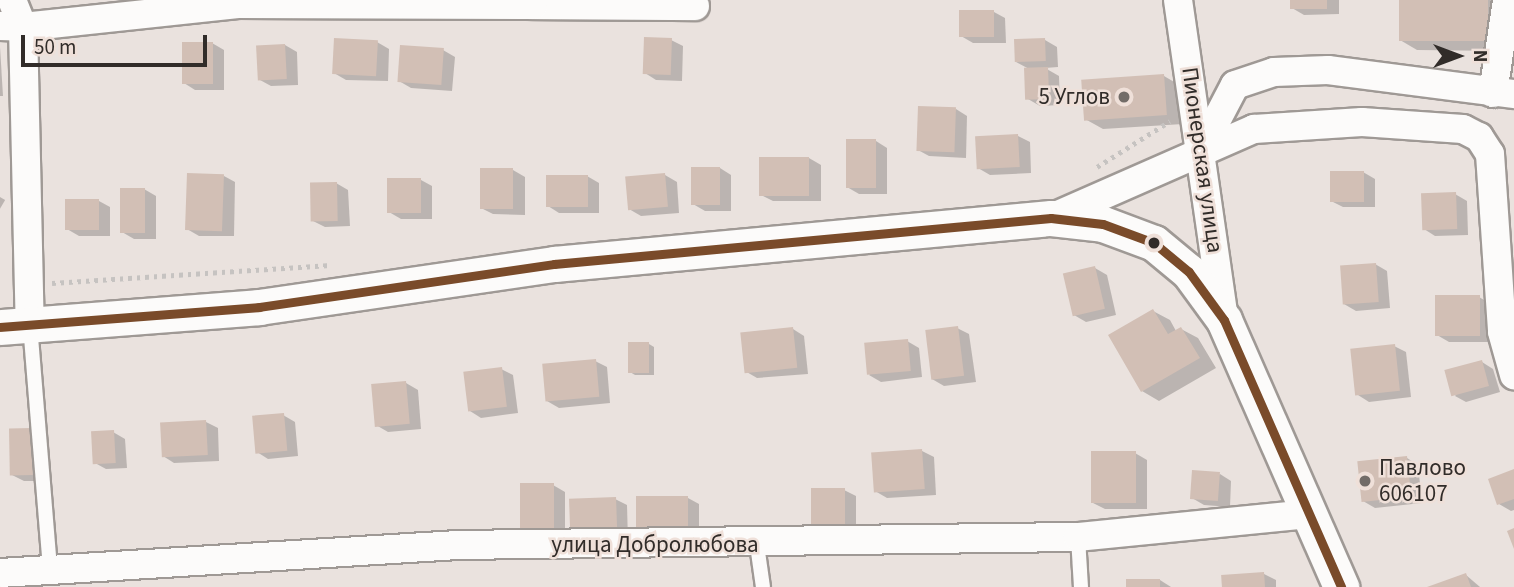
<!DOCTYPE html>
<meta charset="utf-8">
<style>
body{margin:0}
#map{position:relative;width:1514px;height:587px;overflow:hidden;background:#eae2de;font-family:"Source Sans 3",sans-serif}
div>[style]{position:absolute}
[style*='--x']{left:calc(var(--x)*1px);top:calc(var(--y)*1px);width:calc(var(--w)*1px);rotate:calc(var(--a)*1deg)}
.shadow>*{inset:0;background:#0003;transform-origin:0 0}
.building>*{inset:0;background:#d2bfb5;transform-origin:0 0}
.path>*{height:4.5px;margin-top:-2.25px;transform-origin:0;background:repeating-linear-gradient(90deg,#c6c3c1 0 3.5px,transparent 0 8.5px)}
.roads{filter:drop-shadow(2px 0 #9f9995) drop-shadow(-2px 0 #9f9995) drop-shadow(0 2px #9f9995) drop-shadow(0 -2px #9f9995)}
.service>*{height:14px;margin:-7px;padding:0 7px;transform-origin:7px;border-radius:7px;background:#fcfbfa}
.minor>*{height:28px;margin:-14px;padding:0 14px;transform-origin:14px;border-radius:14px;background:#fcfbfa}
.tertiary>*{height:35px;margin:-17.5px;padding:0 17.5px;transform-origin:17.5px;border-radius:17.5px;background:#fcfbfa}
.bus-1>*{height:9px;margin:-4.5px;padding:0 4.5px;transform-origin:4.5px;border-radius:4.5px;background:#7a4b2a}
.dots>*{width:19px;height:19px;translate:-50% -50%;box-sizing:border-box;border:4px solid #efe0d9;border-radius:50%}
span{translate:-50% -50%;white-space:nowrap;text-align:center;line-height:1.15;-webkit-text-stroke:5px #efe0d9;paint-order:stroke}
.poi-label{font-size:23px;color:#312c29}
.right{translate:-100% -50%;text-align:right}
.left{translate:0 -50%;text-align:left}
.street-label{font-size:23px;color:#312c29}
.north{position:absolute;left:1423px;top:21px;width:70px;height:70px;-webkit-text-stroke:5px #efe0d9;paint-order:stroke;rotate:90deg;font-size:19px;font-weight:700;line-height:28px;text-align:center;color:#312c29}
.north::after{content:'';display:block;margin:auto;width:24px;height:32px;background:#312c29;clip-path:polygon(50% 0,100% 100%,50% 72%,0 100%)}
.scale{position:absolute;left:21px;top:35px;width:186px;height:32px;box-sizing:border-box;border:4px solid #312c29;border-top:0;padding-left:9px;font-size:21px;line-height:24px;white-space:nowrap;color:#312c29;-webkit-text-stroke:5px #efe0d9;paint-order:stroke}
</style>
<div id="map">
<div class="shadow">
<div style="clip-path:polygon(1292px 0,1339px 0,1339px 14px,1304px 15px,1292px 8px)"></div>
<div style="clip-path:polygon(1400px 0,1505px 0,1504px 51px,1417px 50px,1400px 40px)"></div>
<div style="clip-path:polygon(994px 12px,1005px 18px,1006px 43px,973px 43px,961px 36px)"></div>
<div style="clip-path:polygon(671px 40px,683px 46px,682px 81px,656px 80px,645px 73px)"></div>
<div style="clip-path:polygon(1045px 40px,1057px 47px,1058px 67px,1045px 68px,1059px 76px,1060px 105px,1040px 106px,1028px 99px,1031px 70px,1016px 62px)"></div>
<div style="clip-path:polygon(377px 42px,389px 49px,388px 81px,346px 80px,334px 73px)"></div>
<div style="clip-path:polygon(212px 43px,224px 50px,224px 90px,195px 90px,184px 83px)"></div>
<div style="clip-path:polygon(285px 45px,297px 52px,298px 85px,271px 86px,260px 80px)"></div>
<div style="clip-path:polygon(0 47px,3px 96px,0 96px)"></div>
<div style="clip-path:polygon(443px 50px,455px 57px,452px 91px,411px 88px,399px 81px)"></div>
<div style="clip-path:polygon(1164px 76px,1181px 86px,1183px 124px,1103px 129px,1085px 119px)"></div>
<div style="clip-path:polygon(956px 109px,967px 116px,966px 158px,929px 156px,918px 150px)"></div>
<div style="clip-path:polygon(1018px 136px,1030px 142px,1031px 173px,990px 175px,978px 168px)"></div>
<div style="clip-path:polygon(876px 141px,887px 148px,887px 194px,859px 194px,847px 187px)"></div>
<div style="clip-path:polygon(809px 158px,821px 165px,821px 201px,773px 201px,761px 195px)"></div>
<div style="clip-path:polygon(720px 168px,731px 175px,731px 211px,705px 211px,693px 204px)"></div>
<div style="clip-path:polygon(513px 170px,525px 177px,525px 215px,493px 214px,481px 208px)"></div>
<div style="clip-path:polygon(1363px 172px,1375px 179px,1375px 207px,1343px 207px,1331px 201px)"></div>
<div style="clip-path:polygon(665px 175px,677px 182px,679px 213px,641px 216px,629px 209px)"></div>
<div style="clip-path:polygon(224px 176px,235px 182px,234px 236px,199px 236px,187px 229px)"></div>
<div style="clip-path:polygon(587px 176px,599px 183px,599px 213px,559px 213px,548px 206px)"></div>
<div style="clip-path:polygon(421px 180px,432px 186px,432px 219px,401px 219px,389px 212px)"></div>
<div style="clip-path:polygon(336px 183px,348px 190px,350px 226px,325px 227px,313px 221px)"></div>
<div style="clip-path:polygon(144px 189px,156px 196px,156px 239px,134px 239px,122px 232px)"></div>
<div style="clip-path:polygon(1455px 194px,1467px 201px,1468px 235px,1435px 236px,1424px 229px)"></div>
<div style="left:0;top:197px;width:6px;height:38px;rotate:31deg"></div>
<div style="clip-path:polygon(99px 201px,110px 207px,110px 236px,79px 236px,67px 229px)"></div>
<div style="clip-path:polygon(1375px 264px,1387px 271px,1390px 308px,1356px 311px,1344px 304px)"></div>
<div style="clip-path:polygon(1095px 268px,1107px 275px,1116px 315px,1086px 322px,1074px 315px)"></div>
<div style="clip-path:polygon(1479px 297px,1491px 304px,1491px 342px,1449px 342px,1437px 335px)"></div>
<div style="clip-path:polygon(1153px 311px,1170px 320px,1176px 331px,1181px 329px,1198px 338px,1216px 368px,1159px 401px,1142px 391px)"></div>
<div style="clip-path:polygon(957px 328px,969px 334px,976px 382px,944px 386px,932px 379px)"></div>
<div style="clip-path:polygon(793px 329px,804px 336px,808px 374px,757px 378px,745px 371px)"></div>
<div style="clip-path:polygon(907px 341px,919px 348px,922px 377px,881px 382px,869px 375px)"></div>
<div style="clip-path:polygon(649px 344px,654px 347px,654px 375px,635px 375px,630px 372px)"></div>
<div style="clip-path:polygon(1394px 346px,1406px 352px,1411px 397px,1369px 402px,1358px 395px)"></div>
<div style="clip-path:polygon(595px 361px,607px 367px,610px 403px,559px 408px,547px 401px)"></div>
<div style="clip-path:polygon(1482px 362px,1493px 369px,1500px 392px,1466px 402px,1455px 396px)"></div>
<div style="clip-path:polygon(501px 369px,513px 375px,518px 413px,481px 418px,470px 411px)"></div>
<div style="clip-path:polygon(406px 383px,418px 390px,421px 429px,388px 432px,376px 425px)"></div>
<div style="clip-path:polygon(283px 415px,295px 422px,298px 456px,268px 459px,257px 452px)"></div>
<div style="clip-path:polygon(206px 422px,218px 428px,219px 461px,174px 463px,163px 456px)"></div>
<div style="clip-path:polygon(10px 430px,43px 437px,44px 481px,24px 481px,12px 475px)"></div>
<div style="clip-path:polygon(113px 432px,125px 439px,127px 468px,106px 469px,95px 463px)"></div>
<div style="clip-path:polygon(922px 451px,934px 457px,936px 495px,887px 498px,875px 491px)"></div>
<div style="clip-path:polygon(1135px 453px,1147px 460px,1147px 509px,1105px 509px,1093px 503px)"></div>
<div style="clip-path:polygon(1407px 458px,1418px 465px,1422px 503px,1375px 508px,1363px 501px)"></div>
<div style="clip-path:polygon(1514px 471px,1514px 510px,1511px 511px,1499px 504px)"></div>
<div style="clip-path:polygon(1220px 474px,1231px 481px,1230px 507px,1204px 505px,1192px 498px)"></div>
<div style="clip-path:polygon(553px 485px,565px 492px,565px 539px,522px 532px)"></div>
<div style="clip-path:polygon(844px 490px,856px 496px,856px 534px,825px 534px)"></div>
<div style="clip-path:polygon(688px 498px,699px 504px,699px 541px,650px 541px)"></div>
<div style="clip-path:polygon(615px 499px,627px 505px,628px 541px,584px 543px)"></div>
<div style="clip-path:polygon(1264px 574px,1276px 580px,1276px 587px,1223px 587px)"></div>
<div style="clip-path:polygon(1466px 575px,1480px 587px,1432px 587px)"></div>
<div style="clip-path:polygon(1160px 580px,1171px 587px,1128px 587px)"></div>
</div>
<div class="building">
<div style="left:1290px;top:0;width:37px;height:9px"></div>
<div style="left:1399px;top:0;width:89px;height:41px"></div>
<div style="left:959px;top:10px;width:35px;height:27px"></div>
<div style="left:644px;top:37px;width:28px;height:37px;rotate:2deg"></div>
<div style="left:334px;top:38px;width:44px;height:36px;rotate:3deg"></div>
<div style="left:1045px;top:38px;width:23px;height:31px;rotate:88deg"></div>
<div style="left:182px;top:42px;width:31px;height:42px"></div>
<div style="left:285px;top:44px;width:35px;height:29px;rotate:87deg"></div>
<div style="left:400px;top:45px;width:44px;height:37px;rotate:4deg"></div>
<div style="left:1048px;top:67px;width:32px;height:24px;rotate:88deg"></div>
<div style="left:1164px;top:74px;width:41px;height:83px;rotate:86deg"></div>
<div style="left:918px;top:106px;width:38px;height:45px;rotate:2deg"></div>
<div style="left:1018px;top:134px;width:33px;height:43px;rotate:87deg"></div>
<div style="left:846px;top:139px;width:30px;height:49px"></div>
<div style="left:759px;top:157px;width:50px;height:39px"></div>
<div style="left:691px;top:167px;width:29px;height:38px"></div>
<div style="left:480px;top:168px;width:33px;height:41px"></div>
<div style="left:1330px;top:171px;width:34px;height:31px"></div>
<div style="left:187px;top:173px;width:37px;height:57px;rotate:2deg"></div>
<div style="left:665px;top:173px;width:34px;height:40px;rotate:85deg"></div>
<div style="left:546px;top:175px;width:42px;height:32px"></div>
<div style="left:387px;top:178px;width:34px;height:35px"></div>
<div style="left:337px;top:182px;width:39px;height:27px;rotate:89deg"></div>
<div style="left:120px;top:188px;width:25px;height:45px"></div>
<div style="left:1456px;top:192px;width:37px;height:35px;rotate:88deg"></div>
<div style="left:65px;top:199px;width:34px;height:31px"></div>
<div style="left:1376px;top:263px;width:39px;height:36px;rotate:86deg"></div>
<div style="left:1095px;top:266px;width:44px;height:33px;rotate:77deg"></div>
<div style="left:1435px;top:295px;width:45px;height:41px"></div>
<div style="clip-path:polygon(1153px 309px,1168px 334px,1181px 327px,1200px 358px,1141px 392px,1108px 335px)"></div>
<div style="left:958px;top:326px;width:50px;height:33px;rotate:83deg"></div>
<div style="left:793px;top:327px;width:41px;height:53px;rotate:84deg"></div>
<div style="left:908px;top:339px;width:32px;height:44px;rotate:85deg"></div>
<div style="left:628px;top:342px;width:21px;height:31px"></div>
<div style="left:1395px;top:344px;width:47px;height:45px;rotate:84deg"></div>
<div style="left:596px;top:359px;width:38px;height:54px;rotate:85deg"></div>
<div style="left:1482px;top:360px;width:27px;height:39px;rotate:75deg"></div>
<div style="left:502px;top:367px;width:40px;height:39px;rotate:83deg"></div>
<div style="left:406px;top:381px;width:43px;height:35px;rotate:85deg"></div>
<div style="left:284px;top:413px;width:38px;height:32px;rotate:85deg"></div>
<div style="left:206px;top:420px;width:35px;height:46px;rotate:87deg"></div>
<div style="left:32px;top:428px;width:47px;height:23px;rotate:89deg"></div>
<div style="left:114px;top:430px;width:33px;height:23px;rotate:87deg"></div>
<div style="left:922px;top:449px;width:40px;height:51px;rotate:86deg"></div>
<div style="left:1136px;top:451px;width:52px;height:45px;rotate:90deg"></div>
<div style="left:1407px;top:456px;width:41px;height:50px;rotate:84deg"></div>
<div style="clip-path:polygon(1514px 469px,1514px 499px,1497px 505px,1488px 479px)"></div>
<div style="left:1192px;top:470px;width:28px;height:29px;rotate:4deg"></div>
<div style="left:520px;top:483px;width:34px;height:50px"></div>
<div style="left:811px;top:488px;width:34px;height:40px"></div>
<div style="left:636px;top:496px;width:52px;height:39px"></div>
<div style="left:616px;top:497px;width:38px;height:47px;rotate:88deg"></div>
<div style="clip-path:polygon(1514px 528px,1514px 549px,1507px 531px)"></div>
<div style="left:1264px;top:572px;width:15px;height:43px;rotate:86deg"></div>
<div style="clip-path:polygon(1466px 573px,1471px 587px,1427px 587px)"></div>
<div style="left:1160px;top:579px;width:8px;height:34px;rotate:90deg"></div>
</div>
<div class="path">
<div style="--x:1097;--y:167;--w:86;--a:-32.2"></div>
<div style="--x:52;--y:283;--w:279;--a:-3.7"></div>
</div>
<div class="roads">
<div class="service">
<div style="--x:30;--y:325;--w:246;--a:85.3"></div>
<div style="--x:1078;--y:537;--w:50;--a:86.6"></div>
<div style="--x:757;--y:545;--w:42;--a:81.9"></div>
</div>
<div class="minor">
<div style="--x:12;--y:0;--w:29;--a:68"></div>
<div style="--x:23;--y:27;--w:298;--a:88.7"></div>
<div style="--x:1178;--y:0;--w:323;--a:81.8"></div>
<div style="--x:533;--y:5;--w:162;--a:0.4"></div>
<div style="--x:0;--y:26;--w:23;--a:2"></div>
<div style="--x:23;--y:27;--w:216;--a:-6.1"></div>
<div style="--x:238;--y:4;--w:295;--a:0.2"></div>
<div style="--x:533;--y:5;--w:5;--a:-90"></div>
<div style="--x:1493;--y:93;--w:94;--a:-81.4"></div>
<div style="--x:1201;--y:150;--w:73;--a:-62.4"></div>
<div style="--x:1235;--y:85;--w:41;--a:-18.4"></div>
<div style="--x:1274;--y:72;--w:54;--a:-2.1"></div>
<div style="--x:1328;--y:70;--w:188;--a:7.4"></div>
<div style="--x:1051;--y:218;--w:222;--a:-23.7"></div>
<div style="--x:1254;--y:129;--w:108;--a:-3.7"></div>
<div style="--x:1362;--y:122;--w:101;--a:4"></div>
<div style="--x:1463;--y:129;--w:18;--a:27"></div>
<div style="--x:1479;--y:137;--w:20;--a:57"></div>
<div style="--x:1490;--y:154;--w:178;--a:86.1"></div>
<div style="--x:1502;--y:332;--w:45;--a:74.4"></div>
<div style="--x:0;--y:573;--w:457;--a:-3.5"></div>
<div style="--x:456;--y:545;--w:622;--a:-0.74"></div>
<div style="--x:1078;--y:537;--w:233;--a:-5.7"></div>
</div>
<div class="tertiary">
<div style="--x:0;--y:327;--w:260;--a:-4.4"></div>
<div style="--x:259;--y:307;--w:298;--a:-8.3"></div>
<div style="--x:554;--y:264;--w:499;--a:-5.3"></div>
<div style="--x:1051;--y:218;--w:52;--a:6.6"></div>
<div style="--x:1103;--y:224;--w:54;--a:20.4"></div>
<div style="--x:1154;--y:243;--w:45;--a:39.6"></div>
<div style="--x:1189;--y:272;--w:59;--a:53.9"></div>
<div style="--x:1224;--y:320;--w:292;--a:66.3"></div>
</div>
</div>
<div class="bus-1">
<div style="--x:0;--y:327;--w:260;--a:-4.4"></div>
<div style="--x:259;--y:307;--w:298;--a:-8.3"></div>
<div style="--x:554;--y:264;--w:499;--a:-5.3"></div>
<div style="--x:1051;--y:218;--w:52;--a:6.6"></div>
<div style="--x:1103;--y:224;--w:54;--a:20.4"></div>
<div style="--x:1154;--y:243;--w:45;--a:39.6"></div>
<div style="--x:1189;--y:272;--w:59;--a:53.9"></div>
<div style="--x:1224;--y:320;--w:292;--a:66.3"></div>
</div>
<div class="dots">
<div style="left:1124px;top:97px;background:#726c68"></div>
<div style="left:1154px;top:243px;background:#312c29"></div>
<div style="left:1365px;top:481px;background:#726c68"></div>
</div>
<div class="poi-label">
<span class="right" style="left:1110px;top:97px">5 Углов</span>
<span class="left" style="left:1379px;top:481px">Павлово<br>606107</span>
</div>
<div class="street-label">
<span style="left:1202px;top:160px;rotate:82deg">Пионерская улица</span>
<span style="left:655px;top:545px">улица Добролюбова</span>
</div>
<div class="north">N</div>
<div class="scale">50 m</div>
</div>
